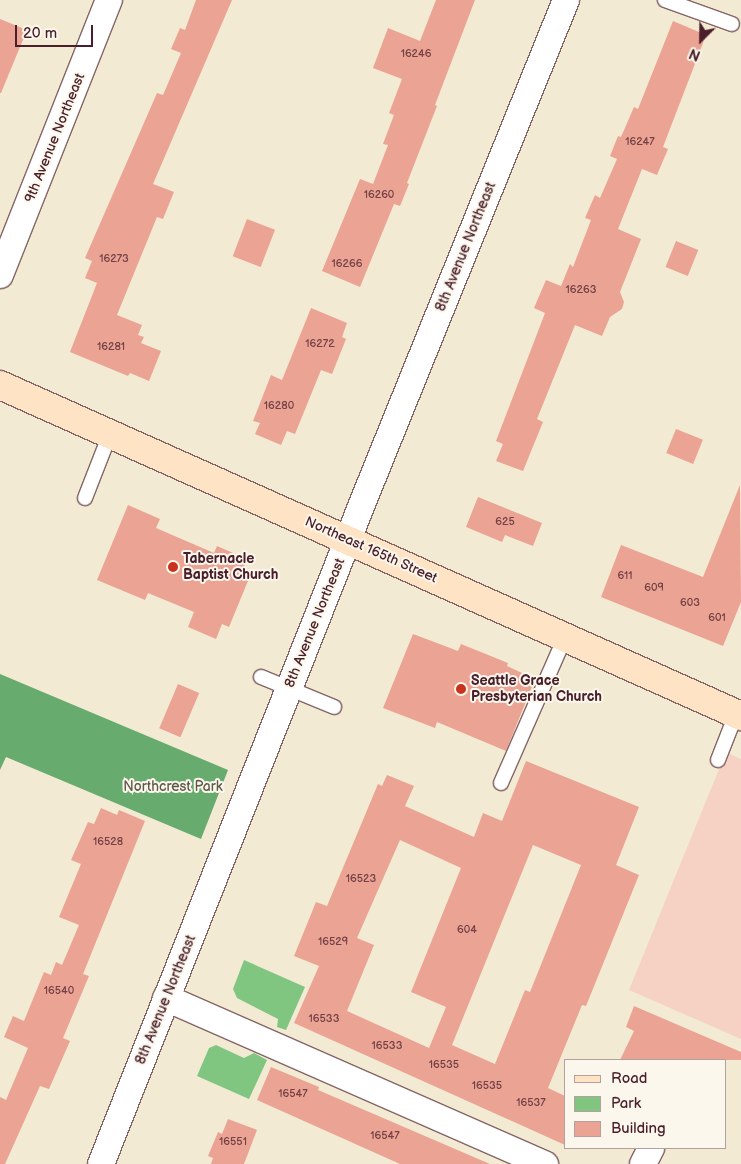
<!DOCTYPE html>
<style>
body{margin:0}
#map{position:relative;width:741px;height:1164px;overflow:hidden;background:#f3ead3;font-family:"Balsamiq Sans",sans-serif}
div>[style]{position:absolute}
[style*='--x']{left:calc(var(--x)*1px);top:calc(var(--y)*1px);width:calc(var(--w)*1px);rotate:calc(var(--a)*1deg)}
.built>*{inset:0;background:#f5d2c3}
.green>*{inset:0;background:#81c680}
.forest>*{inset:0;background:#68ab6e}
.building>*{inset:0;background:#eba394;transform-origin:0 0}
.roads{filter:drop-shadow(1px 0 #856666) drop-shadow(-1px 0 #856666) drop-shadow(0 1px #856666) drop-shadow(0 -1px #856666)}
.lane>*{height:14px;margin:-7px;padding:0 7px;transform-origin:7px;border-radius:7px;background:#fff}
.street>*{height:26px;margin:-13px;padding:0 13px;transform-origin:13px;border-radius:13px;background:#fff}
.secondary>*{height:28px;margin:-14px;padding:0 14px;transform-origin:14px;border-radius:14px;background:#fee4c5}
.dots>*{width:14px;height:14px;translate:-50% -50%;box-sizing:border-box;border:2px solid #fbf7ec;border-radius:50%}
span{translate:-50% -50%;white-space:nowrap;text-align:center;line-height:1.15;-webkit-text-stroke:4px #fbf7ec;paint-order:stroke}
.number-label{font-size:11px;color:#724045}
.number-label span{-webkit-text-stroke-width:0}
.street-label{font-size:14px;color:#4a1f2b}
.poi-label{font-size:14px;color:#4a1f2b;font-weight:700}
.left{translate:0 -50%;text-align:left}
.park-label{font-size:14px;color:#5d5949}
.legend{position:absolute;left:564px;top:1059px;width:162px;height:90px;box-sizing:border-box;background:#fbf7ec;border:1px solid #b4a19f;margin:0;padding:6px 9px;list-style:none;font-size:15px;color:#4a1f2b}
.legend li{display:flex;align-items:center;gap:10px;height:25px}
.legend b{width:25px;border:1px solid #b4a19f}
.north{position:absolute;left:676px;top:15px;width:50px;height:50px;-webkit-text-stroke:4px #fbf7ec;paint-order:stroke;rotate:203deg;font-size:14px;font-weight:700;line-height:20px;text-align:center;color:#4a1f2b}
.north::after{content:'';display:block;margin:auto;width:18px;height:22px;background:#4a1f2b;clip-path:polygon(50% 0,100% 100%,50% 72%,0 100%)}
.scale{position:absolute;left:15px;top:25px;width:78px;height:22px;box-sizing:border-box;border:2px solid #4a1f2b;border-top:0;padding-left:6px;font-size:15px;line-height:18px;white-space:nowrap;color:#4a1f2b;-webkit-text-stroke:4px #fbf7ec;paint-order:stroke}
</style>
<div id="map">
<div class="built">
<div style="clip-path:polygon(726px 752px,741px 759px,741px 1039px,629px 990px)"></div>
</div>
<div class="green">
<div style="clip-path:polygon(244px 960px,305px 987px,286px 1030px,277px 1027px,278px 1019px,237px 998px,233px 989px)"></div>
<div style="clip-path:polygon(216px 1045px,244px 1058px,254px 1053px,267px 1060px,249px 1099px,197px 1076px,209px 1048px)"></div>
</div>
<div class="forest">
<div style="clip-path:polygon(0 674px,228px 770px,201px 839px,6px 757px,0 770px)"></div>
</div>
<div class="building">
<div style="clip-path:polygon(196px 0,232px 0,153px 184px,174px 192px,163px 219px,157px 217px,117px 315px,142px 325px,138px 335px,144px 337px,141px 343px,161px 351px,149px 381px,130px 373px,128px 376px,70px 352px,97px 283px,85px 278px,92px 261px,85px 258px,157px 93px,163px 95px,181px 53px,171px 49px,180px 28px,185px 30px)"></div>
<div style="clip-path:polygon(436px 0,475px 0,435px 105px,437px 106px,407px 183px,409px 184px,400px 206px,394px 204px,360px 287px,322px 271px,360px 179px,373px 184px,388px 145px,383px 144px,394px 115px,389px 113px,402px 79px,373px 68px,388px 28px,420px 41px)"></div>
<div style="clip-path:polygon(0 19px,27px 30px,1px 93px,0 93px)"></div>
<div style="clip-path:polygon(673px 21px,706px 35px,663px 147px,668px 149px,657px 175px,642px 169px,618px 229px,641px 239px,620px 292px,624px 302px,622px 309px,610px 317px,602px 336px,575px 325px,537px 419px,543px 422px,523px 471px,496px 461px,503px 444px,496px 441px,545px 313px,534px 308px,546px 280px,561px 286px,570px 264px,573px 267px,591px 220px,585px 218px,595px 195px,600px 198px,617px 159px,610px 156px,618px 136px,621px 137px,634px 107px,638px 109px)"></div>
<div style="left:247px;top:219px;width:30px;height:40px;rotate:21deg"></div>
<div style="left:676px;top:241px;width:24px;height:28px;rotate:22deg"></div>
<div style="clip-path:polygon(311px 308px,347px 323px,342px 337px,346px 339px,332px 374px,321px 370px,295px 434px,287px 431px,281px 445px,255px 434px,260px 423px,253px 421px,271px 375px,282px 380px)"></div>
<div style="left:676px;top:429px;width:29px;height:26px;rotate:22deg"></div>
<div style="clip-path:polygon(740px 485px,741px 602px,723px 646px,601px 597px,621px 545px,703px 577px)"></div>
<div style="clip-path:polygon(478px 497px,542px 523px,533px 546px,505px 535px,502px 542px,466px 527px)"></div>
<div style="clip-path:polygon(128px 505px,160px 519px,156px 528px,214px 553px,217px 546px,247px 559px,242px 573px,250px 576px,229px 627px,222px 624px,216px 639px,188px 627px,194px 612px,148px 593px,145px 600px,97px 580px)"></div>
<div style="clip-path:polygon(413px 634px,458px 651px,461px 644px,508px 663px,507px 666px,535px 679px,506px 751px,437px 722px,435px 728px,383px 708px)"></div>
<div style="left:178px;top:684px;width:23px;height:48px;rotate:23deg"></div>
<div style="clip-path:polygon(evenodd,526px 761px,639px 807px,616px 865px,639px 875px,586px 1006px,582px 1005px,548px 1088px,565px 1096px,565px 1145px,294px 1023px,319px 966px,294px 956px,316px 902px,327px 906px,378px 784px,382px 786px,387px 775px,414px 786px,405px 806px,474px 837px,483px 813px,502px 821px,526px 761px,400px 840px,461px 868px,411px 992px,446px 1007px,429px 1048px,347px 1011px,374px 945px,357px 938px,400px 840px,526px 761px,533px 845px,581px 865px,530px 992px,525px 990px,495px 1064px,452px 1045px,533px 845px)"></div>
<div style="clip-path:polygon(101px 808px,117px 815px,119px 810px,145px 821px,83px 974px,89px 976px,63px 1038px,70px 1041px,49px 1089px,40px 1086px,5px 1164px,0 1164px,0 1097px,6px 1100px,28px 1048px,4px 1037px,13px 1016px,24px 1021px,44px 972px,51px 975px,56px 962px,62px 965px,79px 925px,59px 917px,81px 864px,71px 860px,88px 822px,94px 824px)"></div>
<div style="clip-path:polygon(634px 1006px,741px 1052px,741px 1060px,620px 1060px,634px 1031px,626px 1027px)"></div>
<div style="clip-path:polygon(271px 1067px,319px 1087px,318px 1090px,490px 1164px,400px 1164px,257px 1100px)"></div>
<div style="clip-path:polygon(228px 1119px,257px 1130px,244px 1164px,211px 1164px,213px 1158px,208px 1156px,218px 1132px,222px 1134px)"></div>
</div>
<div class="roads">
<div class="lane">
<div style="--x:665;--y:0;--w:71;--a:19.7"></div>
<div style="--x:85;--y:498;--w:69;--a:-68.7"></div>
<div style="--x:261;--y:677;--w:79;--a:22.3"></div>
<div style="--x:718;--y:760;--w:49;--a:-68.6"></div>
<div style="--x:501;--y:783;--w:159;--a:-66.3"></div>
</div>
<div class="street">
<div style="--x:0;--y:275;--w:296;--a:-68.4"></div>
<div style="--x:166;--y:998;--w:414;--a:23.7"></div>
<div style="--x:101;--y:1164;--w:710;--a:-68.42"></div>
<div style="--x:362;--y:504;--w:544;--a:-67.96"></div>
<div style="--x:643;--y:1164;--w:18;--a:-63"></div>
</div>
<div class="secondary">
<div style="--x:0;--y:385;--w:812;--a:24.07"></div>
</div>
</div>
<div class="dots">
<div style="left:173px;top:567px;background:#c8321e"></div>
<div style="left:461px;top:689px;background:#c8321e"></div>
</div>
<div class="number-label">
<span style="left:416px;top:54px">16246</span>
<span style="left:640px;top:142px">16247</span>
<span style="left:379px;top:195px">16260</span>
<span style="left:114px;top:259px">16273</span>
<span style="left:347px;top:264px">16266</span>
<span style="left:581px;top:290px">16263</span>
<span style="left:320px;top:344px">16272</span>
<span style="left:111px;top:347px">16281</span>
<span style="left:279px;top:406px">16280</span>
<span style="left:505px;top:522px">625</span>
<span style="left:625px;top:576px">611</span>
<span style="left:654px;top:588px">609</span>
<span style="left:690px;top:603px">603</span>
<span style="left:717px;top:618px">601</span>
<span style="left:108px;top:842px">16528</span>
<span style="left:361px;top:879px">16523</span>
<span style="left:467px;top:930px">604</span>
<span style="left:333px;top:942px">16529</span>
<span style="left:59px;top:991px">16540</span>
<span style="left:324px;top:1019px">16533</span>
<span style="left:387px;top:1046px">16533</span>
<span style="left:444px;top:1065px">16535</span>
<span style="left:487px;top:1086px">16535</span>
<span style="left:293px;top:1094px">16547</span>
<span style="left:531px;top:1103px">16537</span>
<span style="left:385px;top:1136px">16547</span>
<span style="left:233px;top:1142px">16551</span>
</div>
<div class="street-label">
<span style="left:55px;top:138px;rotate:-68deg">9th Avenue Northeast</span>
<span style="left:466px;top:247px;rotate:-68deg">8th Avenue Northeast</span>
<span style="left:371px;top:550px;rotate:24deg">Northeast 165th Street</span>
<span style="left:315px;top:623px;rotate:-68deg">8th Avenue Northeast</span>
<span style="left:166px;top:1000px;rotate:-68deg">8th Avenue Northeast</span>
</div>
<div class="poi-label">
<span class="left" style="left:183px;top:567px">Tabernacle<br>Baptist Church</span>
<span class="left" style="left:471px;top:689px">Seattle Grace<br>Presbyterian Church</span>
</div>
<div class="park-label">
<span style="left:173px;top:787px">Northcrest Park</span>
</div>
<ul class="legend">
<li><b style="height:6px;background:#fee4c5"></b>Road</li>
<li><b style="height:14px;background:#81c680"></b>Park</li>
<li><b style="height:14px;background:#eba394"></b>Building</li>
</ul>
<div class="north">N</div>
<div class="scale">20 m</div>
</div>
